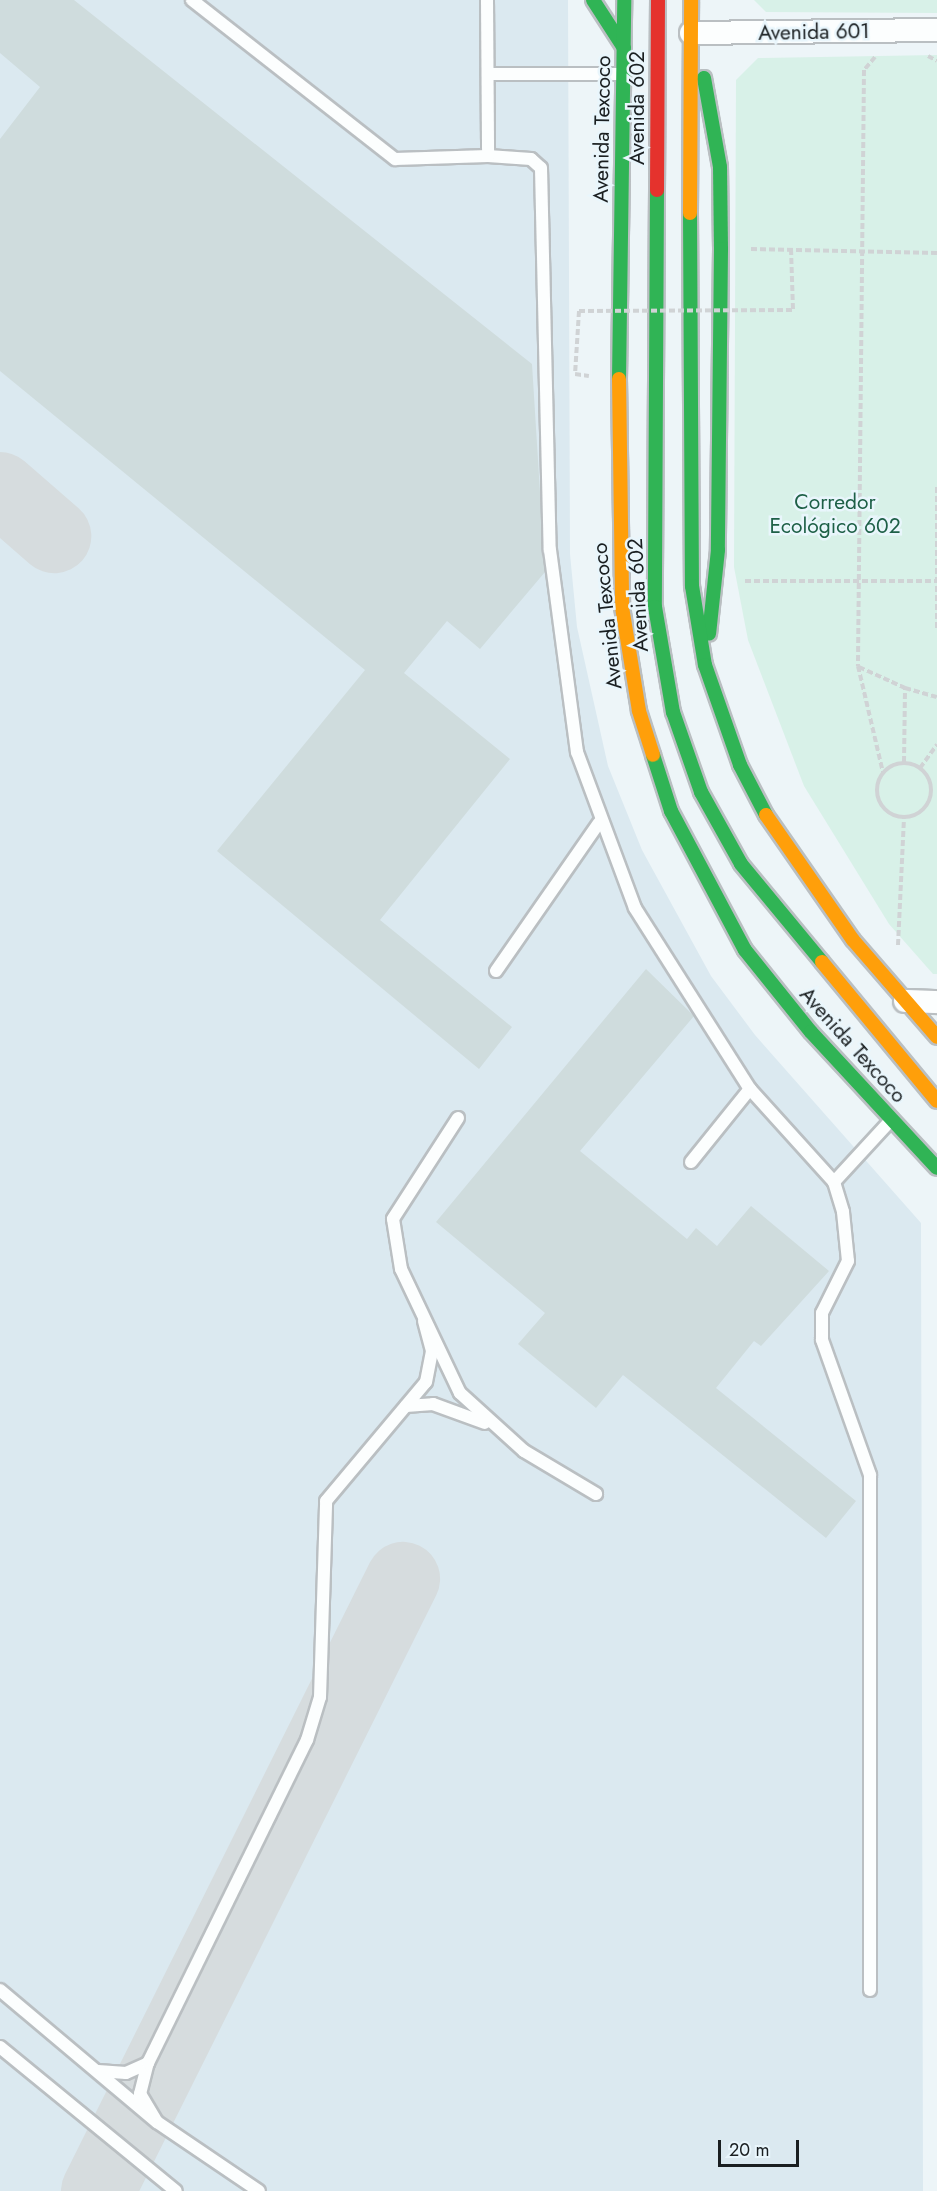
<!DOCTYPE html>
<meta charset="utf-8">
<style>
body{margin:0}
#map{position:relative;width:937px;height:2191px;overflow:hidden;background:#edf5f8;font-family:Jost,sans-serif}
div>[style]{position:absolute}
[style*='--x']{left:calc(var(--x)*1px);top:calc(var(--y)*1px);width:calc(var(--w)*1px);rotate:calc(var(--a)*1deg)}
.built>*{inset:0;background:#dbe9f0}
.green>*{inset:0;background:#d8f1e8}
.taxiway>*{height:74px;margin:-37px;padding:0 37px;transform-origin:37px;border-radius:37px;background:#d6dcde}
.building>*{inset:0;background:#cfdcdd}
.path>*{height:4px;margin-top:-2px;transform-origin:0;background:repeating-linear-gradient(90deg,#d0d3d5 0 6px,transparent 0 9px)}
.path>.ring{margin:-2px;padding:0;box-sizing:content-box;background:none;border:4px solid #d0d3d5;border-radius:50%}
.roads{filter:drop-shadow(2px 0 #babfc2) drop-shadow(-2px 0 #babfc2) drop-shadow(0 2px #babfc2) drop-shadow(0 -2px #babfc2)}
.lane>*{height:12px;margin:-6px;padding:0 6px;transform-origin:6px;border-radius:6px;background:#fcfefe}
.street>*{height:22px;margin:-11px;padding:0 11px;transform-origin:11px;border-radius:11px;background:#fcfefe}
.fast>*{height:14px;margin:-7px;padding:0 7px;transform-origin:7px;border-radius:7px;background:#30b455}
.slow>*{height:14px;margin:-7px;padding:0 7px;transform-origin:7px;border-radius:7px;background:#ff9f0a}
.jam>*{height:14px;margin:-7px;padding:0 7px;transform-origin:7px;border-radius:7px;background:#e5322d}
.path-bridge>*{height:4px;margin-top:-2px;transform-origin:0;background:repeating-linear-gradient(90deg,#d0d3d5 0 6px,transparent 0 9px)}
span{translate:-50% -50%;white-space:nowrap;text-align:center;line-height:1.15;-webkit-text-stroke:5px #e9f6fc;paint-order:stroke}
.street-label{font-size:21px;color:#1a1f21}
.park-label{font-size:21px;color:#1e6047}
.scale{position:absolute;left:718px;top:2140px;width:81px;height:27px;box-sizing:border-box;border:3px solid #1a1f21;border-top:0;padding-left:8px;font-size:18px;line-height:21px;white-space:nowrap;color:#1a1f21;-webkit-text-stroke:4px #e9f6fc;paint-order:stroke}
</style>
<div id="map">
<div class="built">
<div style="clip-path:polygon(0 0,568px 0,570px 554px,577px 627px,608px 766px,642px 850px,711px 976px,755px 1035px,921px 1223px,923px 2191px,0 2191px)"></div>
</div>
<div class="green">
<div style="clip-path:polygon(754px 0,937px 0,937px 13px,766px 12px)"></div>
<div style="clip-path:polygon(937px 55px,937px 974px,933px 974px,889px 924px,804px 786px,748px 640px,734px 567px,736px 80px,758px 58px)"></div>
</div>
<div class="taxiway">
<div style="--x:0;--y:489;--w:72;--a:41"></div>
<div style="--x:98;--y:2191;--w:684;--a:-63.51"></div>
</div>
<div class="building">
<div style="clip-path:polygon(0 0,74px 0,532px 364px,545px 572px,480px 649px,447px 621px,404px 673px,510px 759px,380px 920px,512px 1027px,479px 1069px,217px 851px,365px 670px,0 371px,0 139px,40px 87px,0 53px)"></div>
<div style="clip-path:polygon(646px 969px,694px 1016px,580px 1151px,687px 1239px,696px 1228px,717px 1246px,751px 1206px,829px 1271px,761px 1346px,754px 1341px,716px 1388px,856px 1501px,826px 1538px,623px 1375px,596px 1408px,518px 1344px,545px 1313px,436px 1222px)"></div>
</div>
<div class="path">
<div style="--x:928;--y:56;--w:10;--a:29"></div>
<div style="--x:875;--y:57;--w:17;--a:130"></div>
<div style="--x:864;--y:70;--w:596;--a:90.58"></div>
<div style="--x:858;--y:666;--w:110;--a:76.8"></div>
<div style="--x:751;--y:249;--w:186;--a:1.2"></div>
<div style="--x:791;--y:249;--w:61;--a:88.1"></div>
<div style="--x:579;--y:311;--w:63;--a:93.6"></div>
<div style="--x:575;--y:374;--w:14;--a:8"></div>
<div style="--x:937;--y:487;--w:144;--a:90"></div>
<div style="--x:745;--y:581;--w:192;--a:0"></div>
<div style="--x:859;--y:667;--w:51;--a:24.5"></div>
<div style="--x:904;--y:762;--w:74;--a:-89.2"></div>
<div style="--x:905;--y:688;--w:33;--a:16"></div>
<div class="ring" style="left:877px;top:763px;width:50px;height:50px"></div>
<div style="--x:920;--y:768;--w:29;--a:-54"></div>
<div style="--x:898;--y:945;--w:128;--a:-87.3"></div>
</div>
<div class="roads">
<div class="lane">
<div style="--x:192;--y:0;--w:258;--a:38.1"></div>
<div style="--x:395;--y:159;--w:93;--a:-1.8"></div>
<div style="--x:488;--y:156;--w:43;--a:4"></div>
<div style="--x:531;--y:159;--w:13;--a:42"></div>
<div style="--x:541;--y:168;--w:382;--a:88.7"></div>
<div style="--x:550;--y:550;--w:204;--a:82.4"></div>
<div style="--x:577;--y:752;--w:166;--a:69.6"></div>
<div style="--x:635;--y:908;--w:214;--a:57.6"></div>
<div style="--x:750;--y:1089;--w:125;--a:47.9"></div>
<div style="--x:834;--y:1182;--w:31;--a:73"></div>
<div style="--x:843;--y:1212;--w:49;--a:84.2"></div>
<div style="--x:848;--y:1261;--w:58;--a:116.6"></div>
<div style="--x:822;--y:1313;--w:27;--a:90"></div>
<div style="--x:822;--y:1340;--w:143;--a:70.4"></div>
<div style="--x:870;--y:1475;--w:515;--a:90"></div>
<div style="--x:487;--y:0;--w:156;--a:89.6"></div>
<div style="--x:488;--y:74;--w:133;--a:0"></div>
<div style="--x:496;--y:971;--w:180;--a:-55.2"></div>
<div style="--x:458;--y:1118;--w:120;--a:122.8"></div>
<div style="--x:393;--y:1219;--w:51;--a:80.9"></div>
<div style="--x:401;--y:1269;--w:137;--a:64.6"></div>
<div style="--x:460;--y:1393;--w:86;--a:42.2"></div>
<div style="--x:524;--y:1451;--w:84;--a:30.8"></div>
<div style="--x:691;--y:1162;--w:94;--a:-51.1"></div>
<div style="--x:834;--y:1182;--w:86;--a:-47.4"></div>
<div style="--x:406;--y:1406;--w:27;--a:-4"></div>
<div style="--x:433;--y:1404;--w:55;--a:20.1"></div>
<div style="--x:0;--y:1990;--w:205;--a:40.1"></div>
<div style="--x:157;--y:2122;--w:123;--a:34.1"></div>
<div style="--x:0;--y:2047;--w:227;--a:39.3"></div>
<div style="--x:98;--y:2071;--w:28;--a:4"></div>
<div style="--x:126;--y:2073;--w:24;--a:-24"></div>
<div style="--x:157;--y:2122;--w:33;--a:-121"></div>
<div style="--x:140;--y:2094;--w:32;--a:-76"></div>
<div style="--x:148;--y:2063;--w:360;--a:-63.8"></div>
<div style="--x:307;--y:1740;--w:45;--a:-73.2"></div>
<div style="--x:320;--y:1697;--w:196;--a:-88.2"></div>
<div style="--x:326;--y:1501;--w:155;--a:-50"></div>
<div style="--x:426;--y:1382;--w:32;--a:-79"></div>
<div style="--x:432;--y:1351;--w:31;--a:-105"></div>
</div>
<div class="street">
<div style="--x:691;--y:33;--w:246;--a:-0.7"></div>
<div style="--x:905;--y:1001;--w:32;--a:2"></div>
</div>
<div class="fast">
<div style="--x:593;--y:0;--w:57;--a:57.1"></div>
<div style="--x:704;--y:78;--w:90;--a:79.8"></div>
<div style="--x:720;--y:167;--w:82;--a:89.3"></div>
<div style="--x:721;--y:249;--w:301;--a:90.6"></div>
<div style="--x:718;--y:550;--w:84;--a:96.1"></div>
<div style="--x:657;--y:190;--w:417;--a:90.3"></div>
<div style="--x:655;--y:607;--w:107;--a:80.3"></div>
<div style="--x:673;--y:712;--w:85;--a:70.7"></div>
<div style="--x:701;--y:792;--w:82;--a:60.9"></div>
<div style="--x:741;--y:864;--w:127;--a:50.4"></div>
<div style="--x:690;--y:213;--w:373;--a:89.7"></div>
<div style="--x:692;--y:586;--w:80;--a:80.7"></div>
<div style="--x:705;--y:665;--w:106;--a:70.7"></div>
<div style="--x:740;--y:765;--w:56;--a:62.5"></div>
<div style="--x:619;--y:379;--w:379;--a:-89.2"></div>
<div style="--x:653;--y:755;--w:59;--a:72.2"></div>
<div style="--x:671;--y:811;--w:157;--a:62"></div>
<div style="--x:745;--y:950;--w:105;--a:51.2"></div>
<div style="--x:811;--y:1032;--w:185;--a:47.2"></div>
</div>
<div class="slow">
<div style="--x:690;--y:213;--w:213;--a:-89.7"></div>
<div style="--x:619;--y:379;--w:228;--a:89.2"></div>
<div style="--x:622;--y:607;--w:105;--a:80.7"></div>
<div style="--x:639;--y:711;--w:46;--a:72.3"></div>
<div style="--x:766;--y:815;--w:152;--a:55.2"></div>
<div style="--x:853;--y:940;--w:128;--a:49.1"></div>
<div style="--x:822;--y:962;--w:180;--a:50.4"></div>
</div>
<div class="jam">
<div style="--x:657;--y:190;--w:190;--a:-89.7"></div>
</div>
</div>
<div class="path-bridge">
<div style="--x:579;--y:311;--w:214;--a:-0.3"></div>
</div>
<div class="street-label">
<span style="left:814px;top:32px;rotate:-1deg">Avenida 601</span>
<span style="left:637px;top:108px;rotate:-90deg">Avenida 602</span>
<span style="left:602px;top:129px;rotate:-89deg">Avenida Texcoco</span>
<span style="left:638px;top:595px;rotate:-93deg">Avenida 602</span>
<span style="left:607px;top:616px;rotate:-96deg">Avenida Texcoco</span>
<span style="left:853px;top:1045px;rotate:48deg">Avenida Texcoco</span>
</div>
<div class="park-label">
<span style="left:835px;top:514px">Corredor<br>Ecológico 602</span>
</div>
<div class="scale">20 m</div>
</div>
